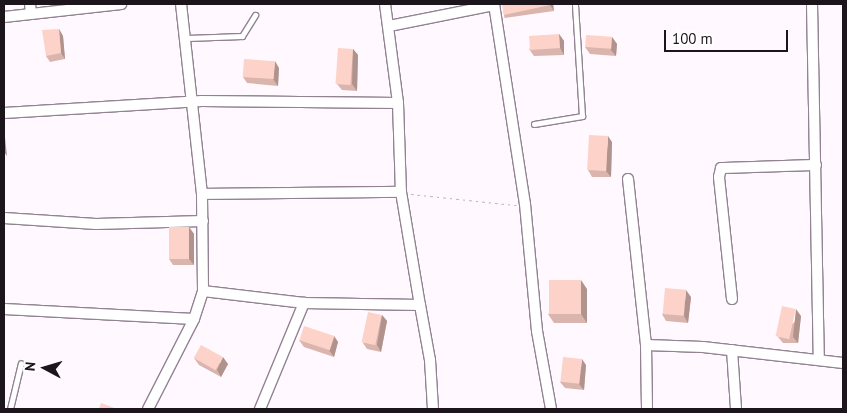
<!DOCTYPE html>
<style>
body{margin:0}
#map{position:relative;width:847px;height:413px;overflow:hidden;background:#fff8ff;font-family:"PT Sans",sans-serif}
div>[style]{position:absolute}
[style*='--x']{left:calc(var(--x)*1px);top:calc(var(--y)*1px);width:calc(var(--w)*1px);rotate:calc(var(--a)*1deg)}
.path>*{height:1px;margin-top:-0.5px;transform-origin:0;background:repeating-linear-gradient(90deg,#bbb4bb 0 2.5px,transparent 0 6.5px)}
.roads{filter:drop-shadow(1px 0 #928292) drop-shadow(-1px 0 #928292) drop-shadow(0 1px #928292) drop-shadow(0 -1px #928292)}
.service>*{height:5px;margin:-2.5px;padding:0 2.5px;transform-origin:2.5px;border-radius:2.5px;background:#fff}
.minor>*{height:10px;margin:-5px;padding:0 5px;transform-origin:5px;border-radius:5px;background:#fff}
.wall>*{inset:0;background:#d9b5ad;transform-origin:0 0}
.shaded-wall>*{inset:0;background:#b0938d}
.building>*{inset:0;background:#fcd2c9;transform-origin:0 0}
span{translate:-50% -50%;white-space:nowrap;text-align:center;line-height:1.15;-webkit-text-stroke:4px #fff;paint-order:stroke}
.frame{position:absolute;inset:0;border:5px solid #1c161c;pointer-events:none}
.north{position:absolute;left:20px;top:343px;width:50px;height:50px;-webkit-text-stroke:4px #fff;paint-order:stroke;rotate:276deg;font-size:14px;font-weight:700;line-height:20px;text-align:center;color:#1c161c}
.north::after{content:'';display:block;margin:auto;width:18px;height:22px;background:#1c161c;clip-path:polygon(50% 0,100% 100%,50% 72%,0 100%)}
.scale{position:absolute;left:664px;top:30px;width:124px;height:22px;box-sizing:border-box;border:2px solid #1c161c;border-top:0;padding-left:6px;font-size:15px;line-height:18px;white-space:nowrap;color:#1c161c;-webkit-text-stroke:4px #fff;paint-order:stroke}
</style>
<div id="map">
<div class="path">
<div style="--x:411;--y:194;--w:106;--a:6"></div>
</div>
<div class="roads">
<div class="service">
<div style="--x:187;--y:38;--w:55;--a:-2.1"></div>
<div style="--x:242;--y:36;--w:25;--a:-58"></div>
<div style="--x:534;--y:124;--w:49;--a:-9.5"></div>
<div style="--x:582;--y:116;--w:112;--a:-93.6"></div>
<div style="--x:10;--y:409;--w:47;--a:-76.6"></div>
</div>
<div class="minor">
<div style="--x:30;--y:4;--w:10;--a:84"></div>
<div style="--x:385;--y:4;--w:100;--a:82.5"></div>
<div style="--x:398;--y:103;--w:89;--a:88.1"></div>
<div style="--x:401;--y:192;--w:115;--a:80.5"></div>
<div style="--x:494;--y:4;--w:202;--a:81.2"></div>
<div style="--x:525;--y:204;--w:128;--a:84.6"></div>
<div style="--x:537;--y:331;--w:79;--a:79.8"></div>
<div style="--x:812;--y:4;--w:355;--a:88.9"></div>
<div style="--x:4;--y:17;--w:118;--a:-6.3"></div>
<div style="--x:389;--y:26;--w:107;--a:-11.3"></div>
<div style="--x:4;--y:113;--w:198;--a:-3.5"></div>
<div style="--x:202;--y:101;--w:196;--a:0.6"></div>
<div style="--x:628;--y:179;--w:167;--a:83.8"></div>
<div style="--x:646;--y:345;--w:64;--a:89.1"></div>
<div style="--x:202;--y:194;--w:199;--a:-0.6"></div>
<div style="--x:4;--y:218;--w:92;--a:3.7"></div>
<div style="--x:96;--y:224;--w:107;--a:-1.6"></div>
<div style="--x:203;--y:291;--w:102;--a:6.8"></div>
<div style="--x:304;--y:303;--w:116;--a:1"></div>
<div style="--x:420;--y:305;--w:56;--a:79.7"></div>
<div style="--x:430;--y:360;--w:49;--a:86.5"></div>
<div style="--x:732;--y:299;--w:123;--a:-96.1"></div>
<div style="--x:719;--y:177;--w:9;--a:-77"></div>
<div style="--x:721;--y:168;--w:95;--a:-1.8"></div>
<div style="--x:4;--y:309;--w:190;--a:3"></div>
<div style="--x:646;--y:345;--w:57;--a:2"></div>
<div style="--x:703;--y:347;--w:141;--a:6.5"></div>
<div style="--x:732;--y:350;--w:59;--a:86.1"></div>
<div style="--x:148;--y:409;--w:101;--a:-62.9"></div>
<div style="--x:194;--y:319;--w:29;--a:-72"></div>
<div style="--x:203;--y:291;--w:97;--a:-90.6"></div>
<div style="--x:202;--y:194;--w:191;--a:-96.3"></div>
<div style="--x:260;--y:409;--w:115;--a:-67.5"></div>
</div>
</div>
<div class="wall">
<div style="left:553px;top:4px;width:7px;height:50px;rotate:82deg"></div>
<div style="clip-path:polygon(59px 29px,63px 36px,65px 59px,50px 62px,46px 56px)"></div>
<div style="clip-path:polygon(559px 34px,564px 41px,564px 55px,534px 56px,529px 49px)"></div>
<div style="clip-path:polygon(612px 37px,617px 44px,616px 56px,590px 54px,585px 47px)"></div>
<div style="clip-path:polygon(353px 49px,358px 55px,357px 91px,342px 90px,337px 84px)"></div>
<div style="clip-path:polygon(279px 68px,278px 86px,247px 83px,243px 77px)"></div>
<div style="clip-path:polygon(612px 142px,611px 177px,592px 177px,588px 170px)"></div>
<div style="clip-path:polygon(189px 227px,194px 234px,194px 265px,173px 265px,169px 259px)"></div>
<div style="clip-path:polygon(587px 289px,587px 323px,554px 323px,548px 314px)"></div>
<div style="clip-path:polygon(691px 297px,688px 323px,666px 321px,662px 314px)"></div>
<div style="clip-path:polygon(382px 315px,387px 321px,381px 352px,367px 349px,363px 343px)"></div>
<div style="clip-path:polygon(801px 316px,798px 343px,783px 343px,778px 337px)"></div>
<div style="clip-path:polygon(334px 336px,338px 342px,334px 357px,304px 347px,299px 340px)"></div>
<div style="clip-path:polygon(194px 358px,228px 364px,221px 377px,199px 365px)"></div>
<div style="clip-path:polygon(586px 365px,584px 390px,565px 388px,560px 382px)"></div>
</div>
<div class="shaded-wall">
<div style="clip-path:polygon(550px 4px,553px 4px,554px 11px,550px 5px)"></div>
<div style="clip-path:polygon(59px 29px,63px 36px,65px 59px,61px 53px)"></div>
<div style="clip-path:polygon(559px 34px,564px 41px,564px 55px,560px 48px)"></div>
<div style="clip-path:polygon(612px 37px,617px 44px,616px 56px,611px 50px)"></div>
<div style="clip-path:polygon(353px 49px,358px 55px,357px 91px,352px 84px)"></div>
<div style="clip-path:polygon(275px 61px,279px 68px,278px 86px,273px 79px)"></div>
<div style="clip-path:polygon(4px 127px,4px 128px,7px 156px,4px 152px)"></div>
<div style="clip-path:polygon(608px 136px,612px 142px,611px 177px,606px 171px)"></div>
<div style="clip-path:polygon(189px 227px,194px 234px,194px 265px,189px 259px)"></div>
<div style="clip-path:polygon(581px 280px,587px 289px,587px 323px,581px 314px)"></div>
<div style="clip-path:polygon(686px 290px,691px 297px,688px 323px,684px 316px)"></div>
<div style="clip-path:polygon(796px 309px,801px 316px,798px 343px,793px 337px)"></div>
<div style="clip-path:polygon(382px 315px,387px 321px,381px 352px,377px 345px)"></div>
<div style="clip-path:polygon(334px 336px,338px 342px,334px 357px,329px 350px)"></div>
<div style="clip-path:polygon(223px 357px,228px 364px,221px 377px,217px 370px)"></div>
<div style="clip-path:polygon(582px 359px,586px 365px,584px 390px,579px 384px)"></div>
</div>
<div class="building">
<div style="clip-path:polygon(502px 4px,550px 4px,550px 5px,504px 15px)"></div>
<div style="clip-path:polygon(59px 29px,61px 53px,46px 56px,42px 30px)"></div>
<div style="left:559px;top:34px;width:14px;height:30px;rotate:86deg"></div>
<div style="left:586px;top:35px;width:26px;height:12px;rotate:4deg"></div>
<div style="left:338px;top:48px;width:15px;height:36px;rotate:4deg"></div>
<div style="left:244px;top:59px;width:31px;height:18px;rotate:4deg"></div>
<div style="left:589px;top:135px;width:19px;height:35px;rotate:3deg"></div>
<div style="left:169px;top:227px;width:20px;height:32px"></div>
<div style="left:549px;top:280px;width:32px;height:34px"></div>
<div style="left:665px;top:288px;width:21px;height:26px;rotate:5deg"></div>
<div style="left:782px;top:306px;width:14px;height:31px;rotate:12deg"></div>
<div style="left:368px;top:312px;width:14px;height:31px;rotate:12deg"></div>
<div style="left:304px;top:326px;width:32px;height:15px;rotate:18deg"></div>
<div style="left:201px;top:345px;width:25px;height:15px;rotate:29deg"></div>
<div style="left:563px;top:357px;width:19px;height:25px;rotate:6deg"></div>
<div style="clip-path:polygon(101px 403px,117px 409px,99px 409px)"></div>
</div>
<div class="frame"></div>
<div class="north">N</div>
<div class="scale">100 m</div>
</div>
